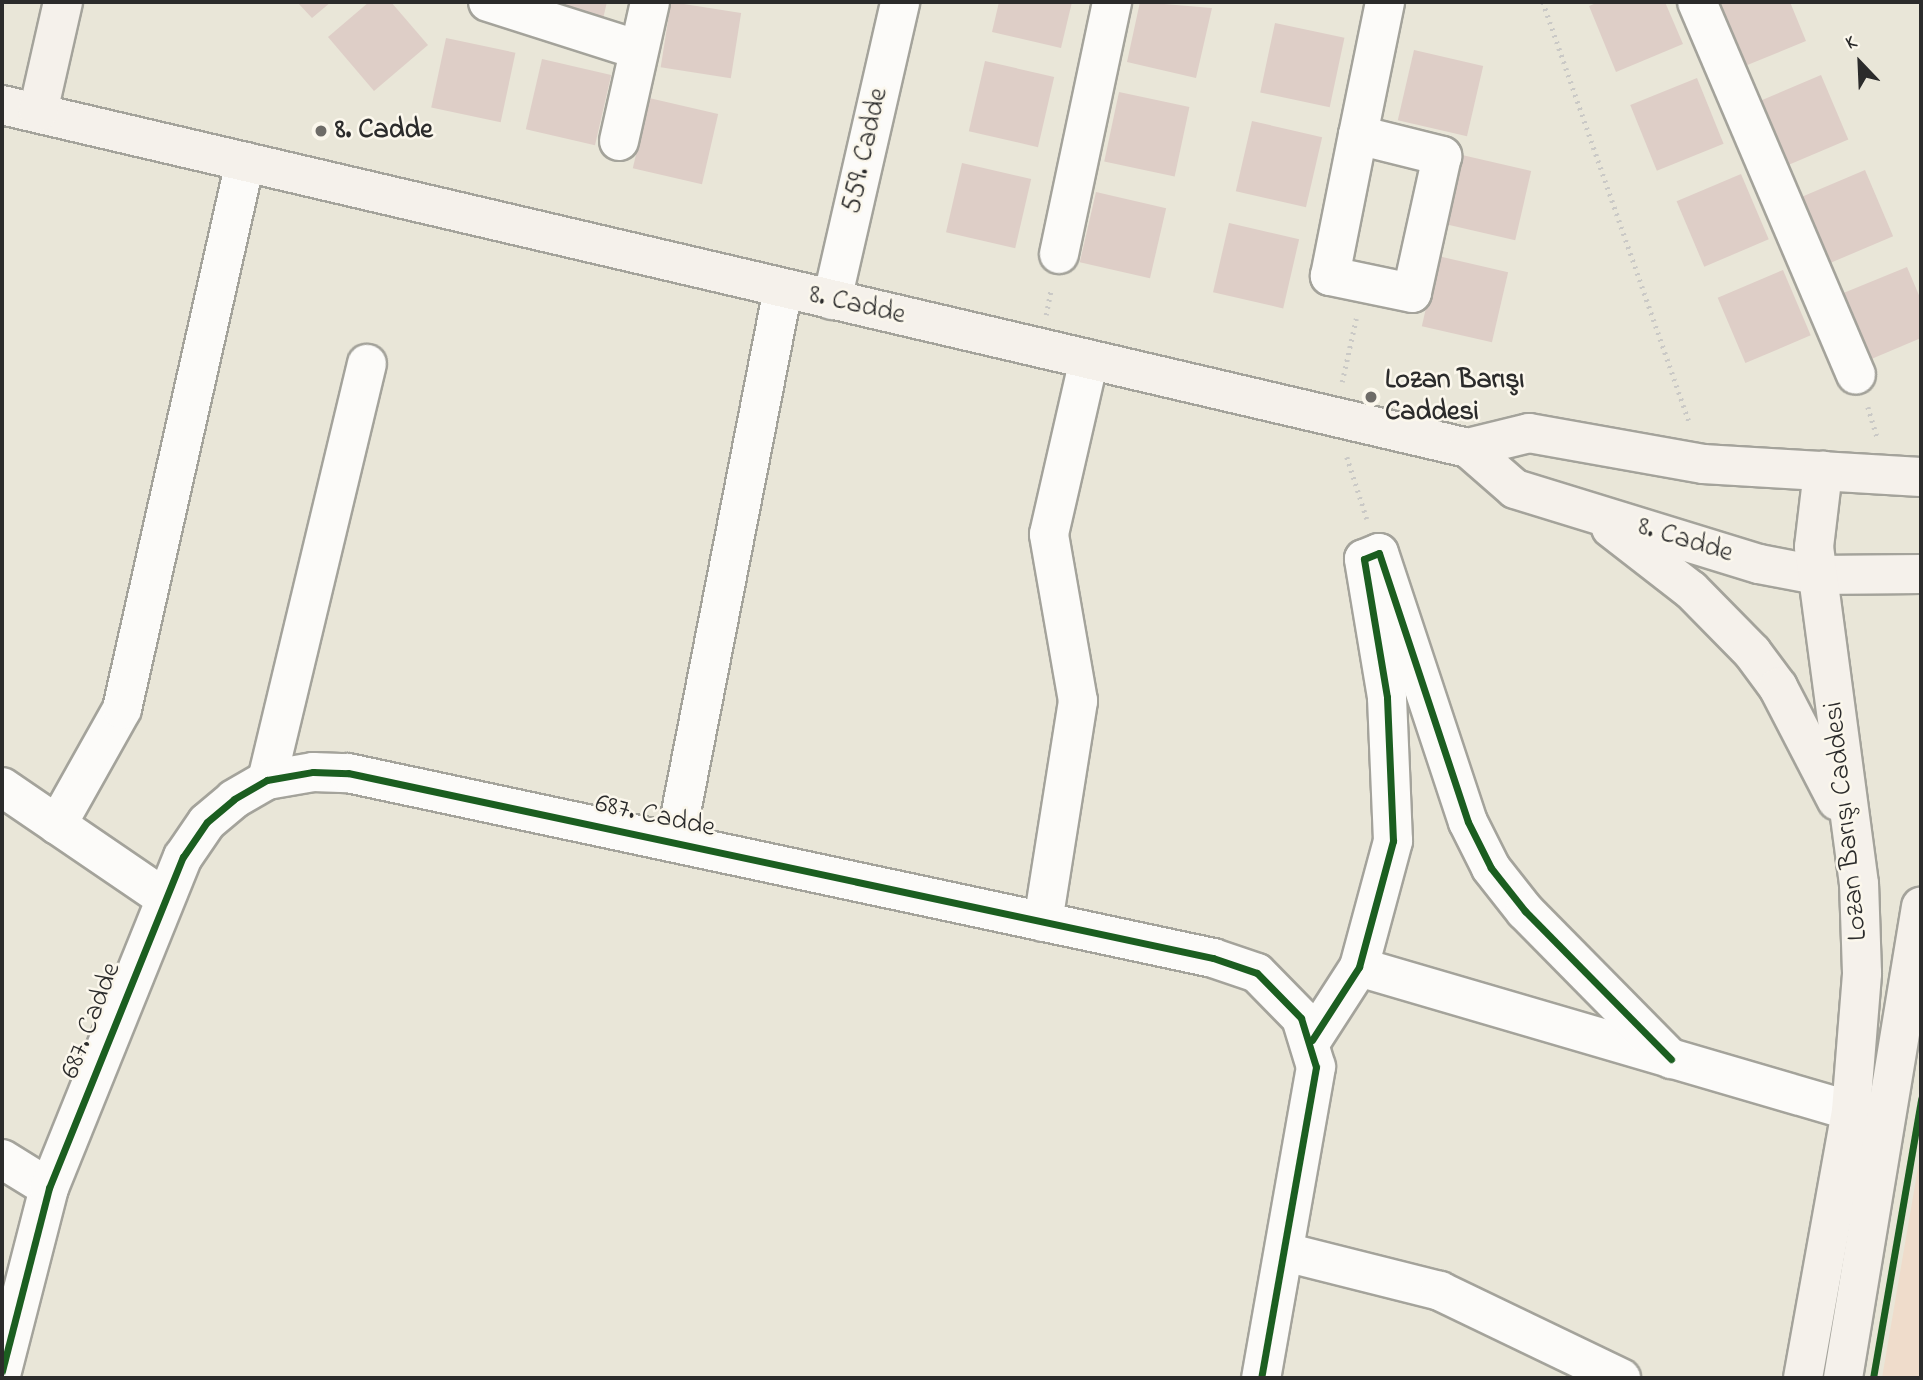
<!DOCTYPE html>
<meta charset="utf-8">
<style>
body{margin:0}
#map{position:relative;width:1923px;height:1380px;overflow:hidden;background:#e9e6d8;font-family:"Indie Flower",sans-serif}
div>[style]{position:absolute}
[style*='--x']{left:calc(var(--x)*1px);top:calc(var(--y)*1px);width:calc(var(--w)*1px);rotate:calc(var(--a)*1deg)}
.built>*{inset:0;background:#efdccb}
.building>*{inset:0;background:#decec7;transform-origin:0 0}
.path>*{height:4.5px;margin-top:-2.25px;transform-origin:0;background:repeating-linear-gradient(90deg,#cac9c6 0 2px,transparent 0 7px)}
.roads{filter:drop-shadow(2px 0 #a4a39b) drop-shadow(-2px 0 #a4a39b) drop-shadow(0 2px #a4a39b) drop-shadow(0 -2px #a4a39b)}
.minor>*{height:38px;margin:-19px;padding:0 19px;transform-origin:19px;border-radius:19px;background:#fcfbf9}
.tertiary>*{height:38px;margin:-19px;padding:0 19px;transform-origin:19px;border-radius:19px;background:#fcfbf9}
.secondary>*{height:38px;margin:-19px;padding:0 19px;transform-origin:19px;border-radius:19px;background:#f5f1eb}
.cycleway>*{height:7px;margin:-3.5px;padding:0 3.5px;transform-origin:3.5px;border-radius:3.5px;background:#1b5e20}
.dots>*{width:19px;height:19px;translate:-50% -50%;box-sizing:border-box;border:4px solid #fbf7ec;border-radius:50%}
span{translate:-50% -50%;white-space:nowrap;text-align:center;line-height:1.15;-webkit-text-stroke:5px #fbf7ec;paint-order:stroke}
.poi-label{font-size:28px;color:#2b2b2b;font-weight:700}
.left{translate:0 -50%;text-align:left}
.street-label{font-size:28px;color:#2b2b2b}
.frame{position:absolute;inset:0;border:4px solid #2b2b2b;pointer-events:none}
.north{position:absolute;left:1825px;top:28px;width:70px;height:70px;-webkit-text-stroke:5px #fbf7ec;paint-order:stroke;rotate:337deg;font-size:19px;font-weight:700;line-height:28px;text-align:center;color:#2b2b2b}
.north::after{content:'';display:block;margin:auto;width:24px;height:32px;background:#2b2b2b;clip-path:polygon(50% 0,100% 100%,50% 72%,0 100%)}
</style>
<div id="map">
<div class="built">
<div style="clip-path:polygon(1921px 1150px,1921px 1378px,1882px 1378px)"></div>
</div>
<div class="building">
<div style="clip-path:polygon(297px 2px,331px 2px,312px 18px)"></div>
<div style="clip-path:polygon(369px 2px,391px 2px,428px 45px,374px 91px,328px 37px)"></div>
<div style="clip-path:polygon(533px 2px,607px 2px,601px 27px)"></div>
<div style="left:671px;top:2px;width:71px;height:66px;rotate:9deg"></div>
<div style="clip-path:polygon(999px 2px,1072px 2px,1061px 48px,992px 32px)"></div>
<div style="clip-path:polygon(1140px 2px,1212px 8px,1196px 78px,1127px 62px)"></div>
<div style="clip-path:polygon(1599px 2px,1665px 2px,1683px 44px,1616px 72px,1589px 6px)"></div>
<div style="clip-path:polygon(1715px 2px,1790px 2px,1806px 41px,1740px 68px)"></div>
<div style="left:1275px;top:23px;width:71px;height:71px;rotate:12deg"></div>
<div style="left:446px;top:38px;width:71px;height:71px;rotate:12deg"></div>
<div style="left:1414px;top:50px;width:71px;height:72px;rotate:13deg"></div>
<div style="left:542px;top:59px;width:71px;height:72px;rotate:13deg"></div>
<div style="left:985px;top:61px;width:71px;height:72px;rotate:13deg"></div>
<div style="left:1821px;top:75px;width:70px;height:71px;rotate:67deg"></div>
<div style="left:1697px;top:78px;width:71px;height:72px;rotate:68deg"></div>
<div style="left:1119px;top:92px;width:72px;height:71px;rotate:12deg"></div>
<div style="left:649px;top:98px;width:71px;height:72px;rotate:13deg"></div>
<div style="left:1252px;top:121px;width:72px;height:72px;rotate:13deg"></div>
<div style="left:1462px;top:155px;width:71px;height:71px;rotate:13deg"></div>
<div style="left:962px;top:163px;width:71px;height:71px;rotate:13deg"></div>
<div style="left:1865px;top:170px;width:72px;height:71px;rotate:67deg"></div>
<div style="left:1741px;top:174px;width:71px;height:70px;rotate:67deg"></div>
<div style="left:1096px;top:192px;width:72px;height:72px;rotate:13deg"></div>
<div style="left:1229px;top:223px;width:72px;height:71px;rotate:13deg"></div>
<div style="left:1438px;top:256px;width:72px;height:72px;rotate:13deg"></div>
<div style="clip-path:polygon(1907px 267px,1921px 300px,1921px 338px,1869px 360px,1841px 294px)"></div>
<div style="left:1783px;top:270px;width:71px;height:71px;rotate:67deg"></div>
</div>
<div class="path">
<div style="--x:1543;--y:2;--w:447;--a:70.8"></div>
<div style="--x:1046;--y:315;--w:26;--a:-79"></div>
<div style="--x:1342;--y:382;--w:65;--a:-77.5"></div>
<div style="--x:1868;--y:407;--w:34;--a:73"></div>
<div style="--x:1347;--y:457;--w:65;--a:72.1"></div>
</div>
<div class="roads">
<div class="minor">
<div style="--x:488;--y:2;--w:158;--a:17.6"></div>
<div style="--x:1697;--y:2;--w:405;--a:66.9"></div>
<div style="--x:1358;--y:135;--w:87;--a:14"></div>
<div style="--x:1442;--y:156;--w:140;--a:102.4"></div>
<div style="--x:1412;--y:293;--w:84;--a:-168.3"></div>
<div style="--x:1330;--y:276;--w:144;--a:-78.8"></div>
<div style="--x:1358;--y:135;--w:136;--a:-78.5"></div>
<div style="--x:619;--y:141;--w:142;--a:-77.4"></div>
<div style="--x:1059;--y:254;--w:258;--a:-78.1"></div>
<div style="--x:267;--y:780;--w:428;--a:-76.5"></div>
<div style="--x:2;--y:787;--w:195;--a:34.3"></div>
<div style="--x:57;--y:825;--w:133;--a:-60.7"></div>
<div style="--x:122;--y:709;--w:561;--a:-77.33"></div>
<div style="--x:675;--y:843;--w:564;--a:-78.97"></div>
<div style="--x:1043;--y:922;--w:224;--a:-81"></div>
<div style="--x:1078;--y:701;--w:169;--a:-99.9"></div>
<div style="--x:1049;--y:534;--w:179;--a:-77.1"></div>
<div style="--x:1359;--y:967;--w:513;--a:16.31"></div>
<div style="--x:1312;--y:1040;--w:87;--a:-57.2"></div>
<div style="--x:1359;--y:967;--w:131;--a:-74.9"></div>
<div style="--x:1393;--y:841;--w:144;--a:-92.4"></div>
<div style="--x:1387;--y:697;--w:140;--a:-99.5"></div>
<div style="--x:1364;--y:559;--w:16;--a:-22"></div>
<div style="--x:1379;--y:553;--w:283;--a:71.7"></div>
<div style="--x:1468;--y:822;--w:51;--a:63.4"></div>
<div style="--x:1491;--y:868;--w:55;--a:51.7"></div>
<div style="--x:1525;--y:911;--w:208;--a:45.4"></div>
<div style="--x:2;--y:1159;--w:55;--a:31.7"></div>
<div style="--x:1285;--y:1252;--w:160;--a:14.1"></div>
<div style="--x:1440;--y:1291;--w:201;--a:25.7"></div>
</div>
<div class="tertiary">
<div style="--x:832;--y:300;--w:306;--a:-77.1"></div>
<div style="--x:2;--y:1371;--w:189;--a:-75.6"></div>
<div style="--x:49;--y:1188;--w:357;--a:-68"></div>
<div style="--x:183;--y:857;--w:42;--a:-55.6"></div>
<div style="--x:207;--y:822;--w:35;--a:-40"></div>
<div style="--x:234;--y:799;--w:38;--a:-30"></div>
<div style="--x:267;--y:780;--w:47;--a:-9.9"></div>
<div style="--x:313;--y:772;--w:35;--a:2"></div>
<div style="--x:348;--y:773;--w:885;--a:12.07"></div>
<div style="--x:1213;--y:958;--w:46;--a:18.8"></div>
<div style="--x:1257;--y:973;--w:63;--a:45.6"></div>
<div style="--x:1301;--y:1018;--w:51;--a:73"></div>
<div style="--x:1316;--y:1067;--w:316;--a:100"></div>
</div>
<div class="secondary">
<div style="--x:2;--y:105;--w:1506;--a:13.17"></div>
<div style="--x:1468;--y:448;--w:63;--a:-13.8"></div>
<div style="--x:1529;--y:433;--w:177;--a:10.1"></div>
<div style="--x:1703;--y:464;--w:218;--a:3.4"></div>
<div style="--x:38;--y:112;--w:113;--a:-77.2"></div>
<div style="--x:1468;--y:448;--w:62;--a:41.1"></div>
<div style="--x:1515;--y:489;--w:255;--a:17.1"></div>
<div style="--x:1759;--y:564;--w:58;--a:10.9"></div>
<div style="--x:1816;--y:575;--w:105;--a:-0.5"></div>
<div style="--x:1611;--y:528;--w:101;--a:37.8"></div>
<div style="--x:1691;--y:590;--w:87;--a:45.5"></div>
<div style="--x:1752;--y:652;--w:44;--a:53.4"></div>
<div style="--x:1778;--y:687;--w:128;--a:62.6"></div>
<div style="--x:1803;--y:1378;--w:271;--a:-79.8"></div>
<div style="--x:1851;--y:1111;--w:138;--a:-85.4"></div>
<div style="--x:1862;--y:973;--w:89;--a:-91.9"></div>
<div style="--x:1859;--y:884;--w:340;--a:-97.6"></div>
<div style="--x:1814;--y:547;--w:77;--a:-83.2"></div>
<div style="--x:1843;--y:1378;--w:478;--a:-80.6"></div>
</div>
</div>
<div class="cycleway">
<div style="--x:1312;--y:1040;--w:87;--a:-57.2"></div>
<div style="--x:1359;--y:967;--w:131;--a:-74.9"></div>
<div style="--x:1393;--y:841;--w:144;--a:-92.4"></div>
<div style="--x:1387;--y:697;--w:140;--a:-99.5"></div>
<div style="--x:1364;--y:559;--w:16;--a:-22"></div>
<div style="--x:1379;--y:553;--w:283;--a:71.7"></div>
<div style="--x:1468;--y:822;--w:51;--a:63.4"></div>
<div style="--x:1491;--y:868;--w:55;--a:51.7"></div>
<div style="--x:1525;--y:911;--w:208;--a:45.4"></div>
<div style="--x:2;--y:1371;--w:189;--a:-75.6"></div>
<div style="--x:49;--y:1188;--w:357;--a:-68"></div>
<div style="--x:183;--y:857;--w:42;--a:-55.6"></div>
<div style="--x:207;--y:822;--w:35;--a:-40"></div>
<div style="--x:234;--y:799;--w:38;--a:-30"></div>
<div style="--x:267;--y:780;--w:47;--a:-9.9"></div>
<div style="--x:313;--y:772;--w:35;--a:2"></div>
<div style="--x:348;--y:773;--w:885;--a:12.07"></div>
<div style="--x:1213;--y:958;--w:46;--a:18.8"></div>
<div style="--x:1257;--y:973;--w:63;--a:45.6"></div>
<div style="--x:1301;--y:1018;--w:51;--a:73"></div>
<div style="--x:1316;--y:1067;--w:316;--a:100"></div>
<div style="--x:1873;--y:1378;--w:283;--a:-80.2"></div>
</div>
<div class="dots">
<div style="left:321px;top:131px;background:#6e6c68"></div>
<div style="left:1371px;top:397px;background:#6e6c68"></div>
</div>
<div class="poi-label">
<span class="left" style="left:335px;top:131px">8. Cadde</span>
<span class="left" style="left:1385px;top:397px">Lozan Barışı<br>Caddesi</span>
</div>
<div class="street-label">
<span style="left:866px;top:151px;rotate:-77deg">559. Cadde</span>
<span style="left:857px;top:306px;rotate:13deg">8. Cadde</span>
<span style="left:1685px;top:541px;rotate:17deg">8. Cadde</span>
<span style="left:655px;top:817px;rotate:12deg">687. Cadde</span>
<span style="left:1847px;top:821px;rotate:-96deg">Lozan Barışı Caddesi</span>
<span style="left:92px;top:1021px;rotate:-69deg">687. Cadde</span>
</div>
<div class="frame"></div>
<div class="north">K</div>
</div>
